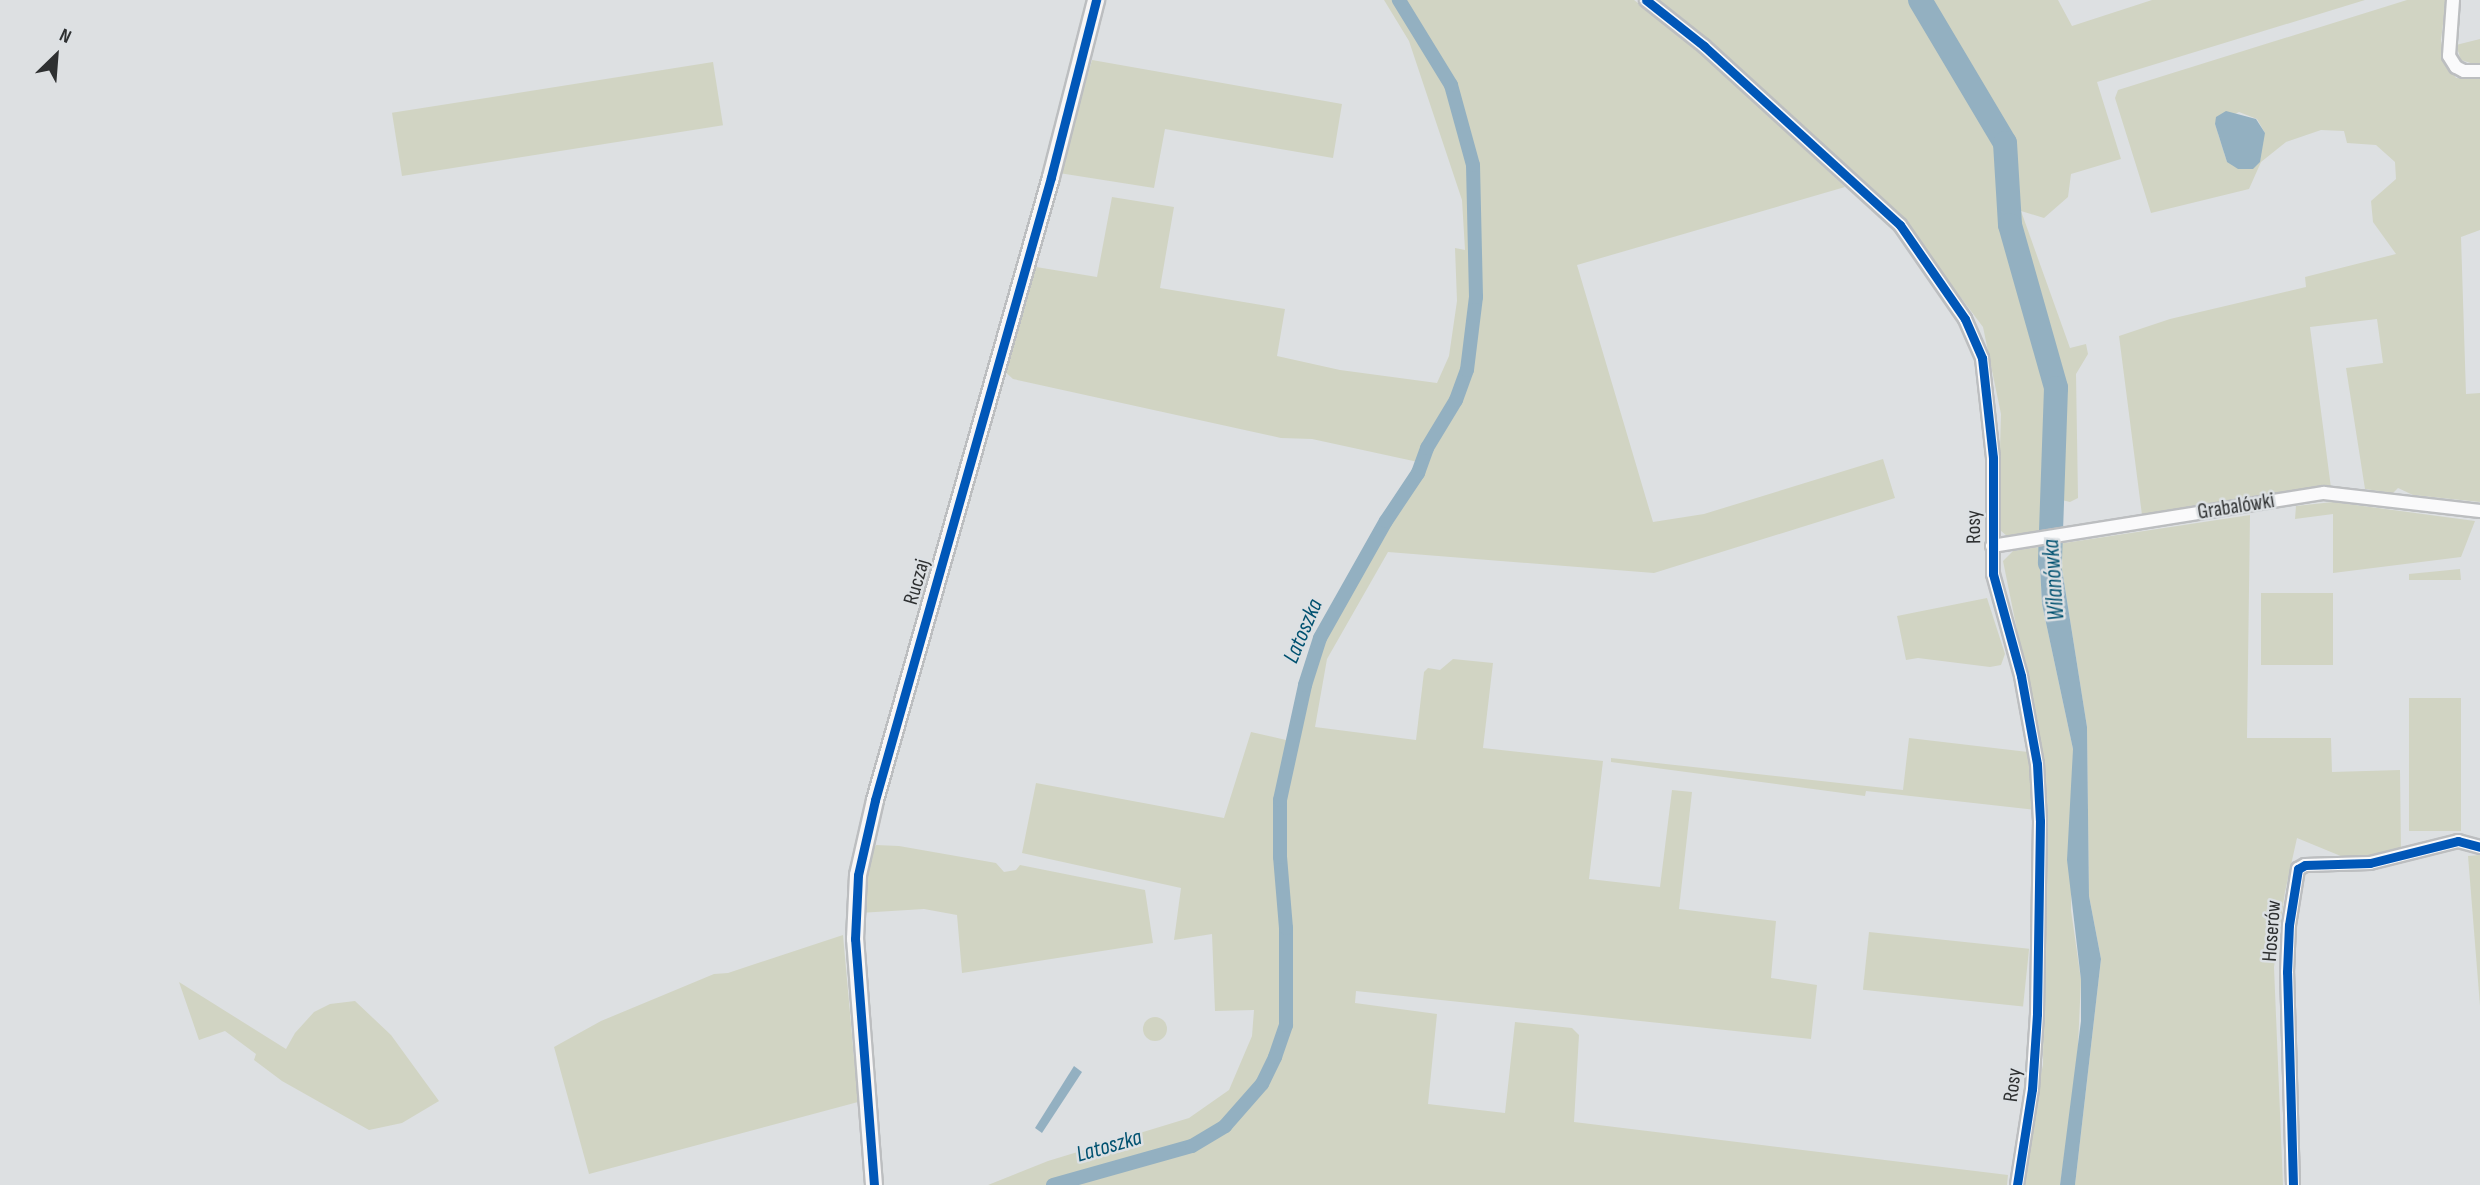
<!DOCTYPE html>
<meta charset="utf-8">
<style>
body{margin:0}
#map{position:relative;width:2480px;height:1185px;overflow:hidden;background:#dde0e2;font-family:"Sofia Sans Condensed",sans-serif}
div>[style]{position:absolute}
[style*='--x']{left:calc(var(--x)*1px);top:calc(var(--y)*1px);width:calc(var(--w)*1px);rotate:calc(var(--a)*1deg)}
.green>*{inset:0;background:#d1d4c3;transform-origin:0 0}
.round{border-radius:50%}
.water>*{inset:0;background:#93b0c1}
.canal>*{height:14px;margin:-7px;padding:0 7px;transform-origin:7px;border-radius:7px;background:#93b0c1}
.river>*{height:24px;margin:-12px;padding:0 12px;transform-origin:12px;border-radius:12px;background:#93b0c1}
.roads{filter:drop-shadow(2px 0 #bcbec0) drop-shadow(-2px 0 #bcbec0) drop-shadow(0 2px #bcbec0) drop-shadow(0 -2px #bcbec0)}
.street>*{height:12px;margin:-6px;padding:0 6px;transform-origin:6px;border-radius:6px;background:#fafafb}
.secondary>*{height:16px;margin:-8px;padding:0 8px;transform-origin:8px;border-radius:8px;background:#f7f6f6}
.cycleway>*{height:9px;margin:-4.5px;padding:0 4.5px;transform-origin:4.5px;border-radius:4.5px;background:#0057b8}
span{translate:-50% -50%;white-space:nowrap;text-align:center;line-height:1.15;-webkit-text-stroke:5px #dce0e3;paint-order:stroke}
.street-label{font-size:21px;color:#2e3031}
.water-label{font-size:23px;color:#005170;font-style:italic}
.north{position:absolute;left:21px;top:21px;width:70px;height:70px;-webkit-text-stroke:5px #dce0e3;paint-order:stroke;rotate:25deg;font-size:19px;font-weight:700;line-height:28px;text-align:center;color:#2e3031}
.north::after{content:'';display:block;margin:auto;width:24px;height:32px;background:#2e3031;clip-path:polygon(50% 0,100% 100%,50% 72%,0 100%)}
</style>
<div id="map">
<div class="green">
<div style="clip-path:polygon(1384px 0,1634px 0,1697px 48px,1845px 187px,1577px 265px,1653px 522px,1704px 514px,1883px 459px,1895px 498px,1654px 573px,1388px 552px,1327px 659px,1315px 727px,1416px 740px,1424px 672px,1428px 668px,1440px 670px,1453px 659px,1493px 663px,1483px 748px,1603px 761px,1589px 879px,1660px 887px,1672px 790px,1692px 792px,1679px 909px,1776px 921px,1771px 978px,1817px 985px,1811px 1039px,1356px 991px,1355px 1003px,1437px 1014px,1428px 1104px,1505px 1113px,1515px 1022px,1572px 1028px,1579px 1035px,1574px 1122px,2008px 1175px,2007px 1185px,988px 1185px,1048px 1161px,1189px 1118px,1229px 1090px,1252px 1036px,1254px 1010px,1215px 1011px,1212px 934px,1174px 940px,1181px 888px,1022px 853px,1036px 783px,1224px 818px,1251px 732px,1286px 740px,1301px 696px,1311px 646px,1418px 462px,1312px 439px,1281px 438px,1013px 379px,1003px 370px,1030px 266px,1097px 277px,1112px 197px,1174px 207px,1160px 288px,1285px 309px,1277px 356px,1340px 370px,1437px 383px,1449px 356px,1457px 301px,1455px 248px,1465px 250px,1462px 200px,1409px 41px)"></div>
<div style="clip-path:polygon(1659px 0,2058px 0,2072px 26px,2152px 0,2365px 0,2097px 82px,2121px 159px,2071px 174px,2068px 197px,2044px 218px,2021px 211px,2070px 348px,2086px 344px,2088px 354px,2076px 374px,2078px 498px,2070px 502px,2062px 500px,2063px 529px,2007px 536px,2000px 530px,1998px 521px,2001px 414px,1983px 327px,1901px 218px)"></div>
<div style="clip-path:polygon(evenodd,2407px 0,2446px 0,2441px 40px,2444px 60px,2456px 78px,2480px 79px,2480px 230px,2461px 237px,2466px 394px,2480px 393px,2480px 502px,2413px 495px,2398px 488px,2393px 493px,2365px 489px,2346px 368px,2383px 363px,2377px 319px,2310px 327px,2331px 488px,2142px 515px,2119px 336px,2170px 319px,2306px 287px,2305px 277px,2396px 254px,2373px 222px,2371px 201px,2396px 179px,2395px 162px,2376px 145px,2347px 143px,2344px 131px,2321px 130px,2286px 142px,2261px 162px,2249px 189px,2151px 213px,2115px 98px,2118px 90px,2407px 0,2239px 112px,2257px 119px,2265px 133px,2227px 162px,2215px 124px,2239px 112px)"></div>
<div style="clip-path:polygon(2480px 39px,2480px 66px,2461px 60px,2456px 45px)"></div>
<div style="clip-path:polygon(1092px 60px,1342px 104px,1333px 158px,1165px 129px,1154px 188px,1059px 173px)"></div>
<div style="left:713px;top:62px;width:64px;height:325px;rotate:81deg"></div>
<div style="clip-path:polygon(2333px 502px,2475px 521px,2461px 557px,2333px 573px,2333px 514px,2295px 519px,2296px 506px)"></div>
<div style="clip-path:polygon(2250px 515px,2247px 738px,2331px 738px,2332px 772px,2400px 770px,2401px 849px,2367px 859px,2348px 859px,2297px 838px,2285px 892px,2274px 967px,2283px 1185px,2075px 1185px,2101px 959px,2089px 896px,2087px 727px,2058px 544px)"></div>
<div style="clip-path:polygon(2039px 547px,2042px 604px,2073px 749px,2071px 910px,2081px 980px,2077px 1068px,2060px 1185px,2022px 1185px,2031px 1117px,2043px 1065px,2045px 816px,2030px 694px,2003px 561px,2013px 551px)"></div>
<div style="clip-path:polygon(2460px 569px,2461px 580px,2409px 580px,2409px 574px)"></div>
<div style="left:2261px;top:593px;width:72px;height:72px"></div>
<div style="clip-path:polygon(1987px 598px,2005px 654px,2001px 665px,1990px 667px,1918px 658px,1906px 660px,1897px 616px)"></div>
<div style="left:2461px;top:698px;width:133px;height:52px;rotate:90deg"></div>
<div style="clip-path:polygon(1909px 738px,2028px 752px,2036px 810px,1866px 791px,1865px 796px,1611px 762px,1611px 758px,1903px 790px)"></div>
<div style="clip-path:polygon(876px 845px,899px 846px,996px 863px,1004px 872px,1016px 870px,1020px 865px,1145px 890px,1153px 943px,962px 973px,957px 915px,924px 909px,859px 913px,866px 859px)"></div>
<div style="clip-path:polygon(2480px 855px,2480px 1006px,2468px 856px)"></div>
<div style="left:1869px;top:932px;width:161px;height:58px;rotate:6deg"></div>
<div style="clip-path:polygon(843px 935px,858px 1102px,589px 1174px,554px 1047px,601px 1021px,714px 974px,728px 973px)"></div>
<div style="clip-path:polygon(179px 982px,286px 1049px,295px 1033px,314px 1012px,330px 1004px,355px 1001px,391px 1035px,439px 1101px,402px 1123px,369px 1130px,282px 1081px,254px 1060px,256px 1054px,225px 1031px,199px 1040px)"></div>
<div class="round" style="left:1143px;top:1017px;width:24px;height:24px"></div>
</div>
<div class="water">
<div style="clip-path:polygon(2226px 111px,2256px 119px,2265px 133px,2260px 162px,2253px 169px,2238px 169px,2227px 162px,2215px 124px,2216px 117px)"></div>
<div style="clip-path:polygon(2058px 544px,2087px 727px,2089px 896px,2101px 959px,2075px 1185px,2060px 1185px,2081px 1021px,2081px 980px,2067px 860px,2073px 749px,2042px 604px,2039px 547px)"></div>
<div style="clip-path:polygon(1074px 1066px,1082px 1072px,1042px 1133px,1035px 1128px)"></div>
</div>
<div class="canal">
<div style="--x:1053;--y:1185;--w:144;--a:-15.7"></div>
<div style="--x:1192;--y:1146;--w:39;--a:-31"></div>
<div style="--x:1225;--y:1126;--w:56;--a:-48.6"></div>
<div style="--x:1262;--y:1084;--w:30;--a:-64"></div>
<div style="--x:1275;--y:1057;--w:34;--a:-71"></div>
<div style="--x:1286;--y:1025;--w:97;--a:-90"></div>
<div style="--x:1286;--y:928;--w:71;--a:-94.8"></div>
<div style="--x:1280;--y:857;--w:57;--a:-90"></div>
<div style="--x:1280;--y:800;--w:118;--a:-77.7"></div>
<div style="--x:1305;--y:685;--w:49;--a:-72.3"></div>
<div style="--x:1320;--y:638;--w:134;--a:-60.6"></div>
<div style="--x:1386;--y:521;--w:58;--a:-56.3"></div>
<div style="--x:1418;--y:473;--w:27;--a:-70"></div>
<div style="--x:1427;--y:448;--w:56;--a:-58.9"></div>
<div style="--x:1456;--y:400;--w:32;--a:-70"></div>
<div style="--x:1467;--y:370;--w:74;--a:-83"></div>
<div style="--x:1476;--y:297;--w:132;--a:-91.3"></div>
<div style="--x:1473;--y:165;--w:83;--a:-105.4"></div>
<div style="--x:1451;--y:85;--w:100;--a:-121.5"></div>
</div>
<div class="river">
<div style="--x:1920;--y:0;--w:166;--a:59.3"></div>
<div style="--x:2005;--y:143;--w:82;--a:86.5"></div>
<div style="--x:2010;--y:225;--w:169;--a:74.2"></div>
<div style="--x:2056;--y:388;--w:175;--a:92"></div>
</div>
<div class="roads">
<div class="street">
<div style="--x:1646;--y:0;--w:74;--a:38.4"></div>
<div style="--x:1704;--y:46;--w:265;--a:42.4"></div>
<div style="--x:1900;--y:225;--w:114;--a:55.3"></div>
<div style="--x:1965;--y:319;--w:43;--a:66.4"></div>
<div style="--x:1982;--y:358;--w:101;--a:83.7"></div>
<div style="--x:1993;--y:458;--w:116;--a:90"></div>
<div style="--x:1993;--y:574;--w:106;--a:74.6"></div>
<div style="--x:2021;--y:676;--w:89;--a:79.7"></div>
<div style="--x:2037;--y:764;--w:57;--a:87"></div>
<div style="--x:2040;--y:821;--w:193;--a:90.9"></div>
<div style="--x:2037;--y:1014;--w:75;--a:93.8"></div>
<div style="--x:2032;--y:1089;--w:97;--a:98.9"></div>
<div style="--x:2453;--y:0;--w:56;--a:94.1"></div>
<div style="--x:2449;--y:56;--w:13;--a:58"></div>
<div style="--x:2456;--y:67;--w:9;--a:27"></div>
<div style="--x:2464;--y:71;--w:16;--a:0"></div>
<div style="--x:1992;--y:546;--w:336;--a:-9.1"></div>
<div style="--x:2324;--y:493;--w:157;--a:6.6"></div>
<div style="--x:2293;--y:1185;--w:213;--a:-91.6"></div>
<div style="--x:2287;--y:972;--w:47;--a:-87.6"></div>
<div style="--x:2289;--y:925;--w:57;--a:-80.9"></div>
<div style="--x:2298;--y:869;--w:8;--a:-30"></div>
<div style="--x:2305;--y:865;--w:65;--a:-1.8"></div>
<div style="--x:2370;--y:863;--w:91;--a:-14"></div>
<div style="--x:2458;--y:841;--w:23;--a:15"></div>
</div>
<div class="secondary">
<div style="--x:874;--y:1185;--w:247;--a:-94.4"></div>
<div style="--x:855;--y:939;--w:64;--a:-87.3"></div>
<div style="--x:858;--y:875;--w:77;--a:-77.2"></div>
<div style="--x:875;--y:800;--w:647;--a:-74.22"></div>
<div style="--x:1051;--y:177;--w:183;--a:-75.7"></div>
</div>
</div>
<div class="cycleway">
<div style="--x:1646;--y:0;--w:74;--a:38.4"></div>
<div style="--x:1704;--y:46;--w:265;--a:42.4"></div>
<div style="--x:1900;--y:225;--w:114;--a:55.3"></div>
<div style="--x:1965;--y:319;--w:43;--a:66.4"></div>
<div style="--x:1982;--y:358;--w:101;--a:83.7"></div>
<div style="--x:1993;--y:458;--w:116;--a:90"></div>
<div style="--x:1993;--y:574;--w:106;--a:74.6"></div>
<div style="--x:2021;--y:676;--w:89;--a:79.7"></div>
<div style="--x:2037;--y:764;--w:57;--a:87"></div>
<div style="--x:2040;--y:821;--w:193;--a:90.9"></div>
<div style="--x:2037;--y:1014;--w:75;--a:93.8"></div>
<div style="--x:2032;--y:1089;--w:97;--a:98.9"></div>
<div style="--x:874;--y:1185;--w:247;--a:-94.4"></div>
<div style="--x:855;--y:939;--w:64;--a:-87.3"></div>
<div style="--x:858;--y:875;--w:77;--a:-77.2"></div>
<div style="--x:875;--y:800;--w:647;--a:-74.22"></div>
<div style="--x:1051;--y:177;--w:183;--a:-75.7"></div>
<div style="--x:2293;--y:1185;--w:213;--a:-91.6"></div>
<div style="--x:2287;--y:972;--w:47;--a:-87.6"></div>
<div style="--x:2289;--y:925;--w:57;--a:-80.9"></div>
<div style="--x:2298;--y:869;--w:8;--a:-30"></div>
<div style="--x:2305;--y:865;--w:65;--a:-1.8"></div>
<div style="--x:2370;--y:863;--w:91;--a:-14"></div>
<div style="--x:2458;--y:841;--w:23;--a:15"></div>
</div>
<div class="street-label">
<span style="left:2236px;top:507px;rotate:-9deg">Grabalówki</span>
<span style="left:1974px;top:527px;rotate:-91deg">Rosy</span>
<span style="left:917px;top:582px;rotate:-74deg">Ruczaj</span>
<span style="left:2272px;top:931px;rotate:-86deg">Hoserów</span>
<span style="left:2013px;top:1085px;rotate:-83deg">Rosy</span>
</div>
<div class="water-label">
<span style="left:2054px;top:580px;rotate:-94deg">Wilanówka</span>
<span style="left:1303px;top:631px;rotate:-67deg">Latoszka</span>
<span style="left:1109px;top:1146px;rotate:-16deg">Latoszka</span>
</div>
<div class="north">N</div>
</div>
